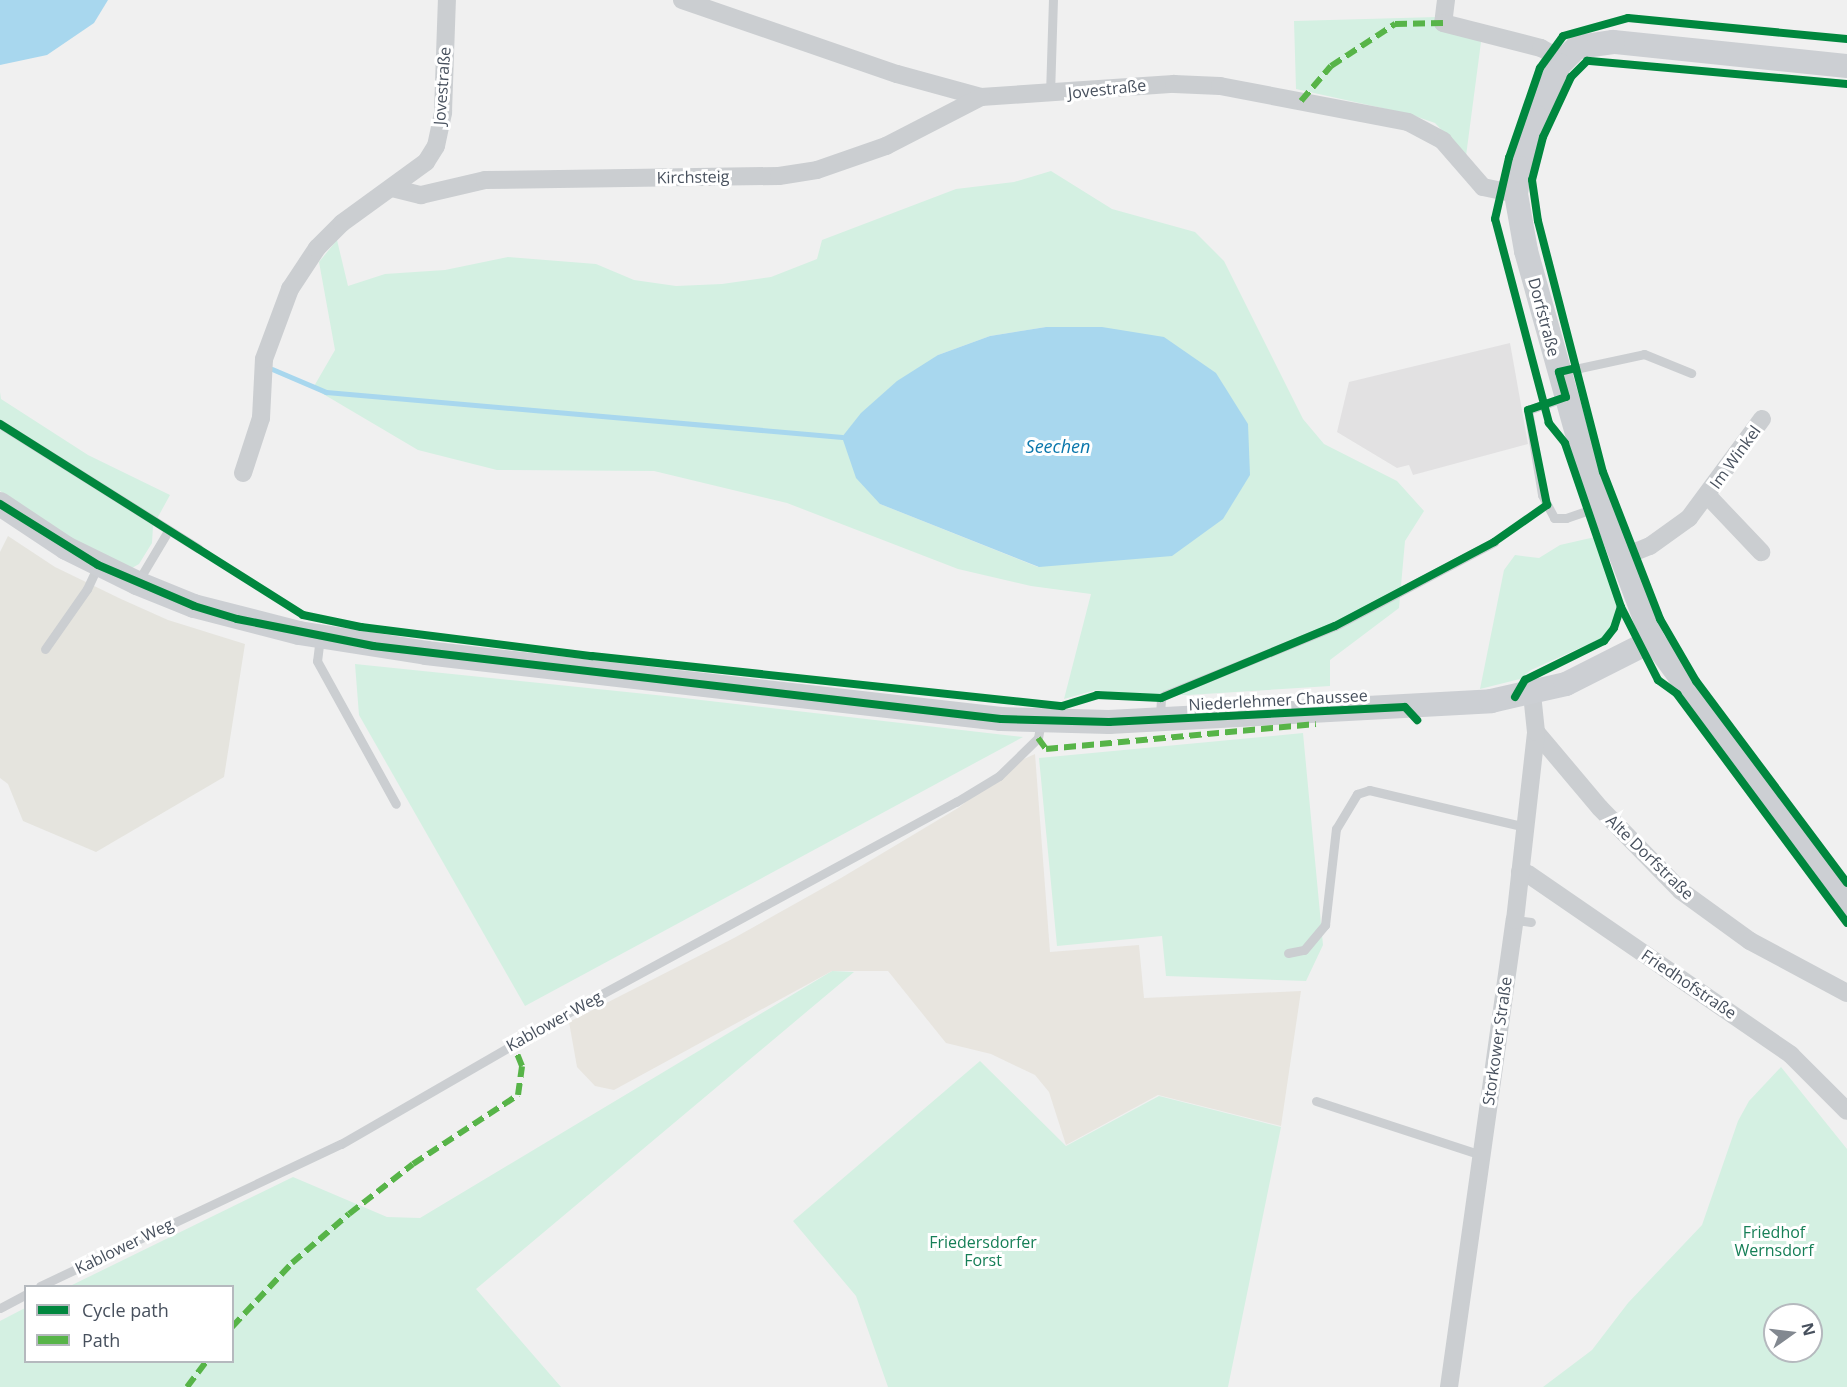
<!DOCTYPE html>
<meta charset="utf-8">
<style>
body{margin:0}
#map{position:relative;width:1847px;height:1387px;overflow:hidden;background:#f0f0f0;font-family:"Open Sans",sans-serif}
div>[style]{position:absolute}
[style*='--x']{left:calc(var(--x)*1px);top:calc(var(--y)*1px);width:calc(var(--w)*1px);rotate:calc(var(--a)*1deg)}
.commercial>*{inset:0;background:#e5e4de}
.education>*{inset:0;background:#e2e1e2}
.green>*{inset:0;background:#d4f0e2}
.sand>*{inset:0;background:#e8e5df}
.water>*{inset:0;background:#a8d7ee}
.stream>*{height:5px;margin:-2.5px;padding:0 2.5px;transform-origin:2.5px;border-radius:2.5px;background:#a8d7ee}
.lane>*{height:9px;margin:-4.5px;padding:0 4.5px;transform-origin:4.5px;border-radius:4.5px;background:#cbced1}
.street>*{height:18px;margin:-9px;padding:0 9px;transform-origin:9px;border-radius:9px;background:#cbced1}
.secondary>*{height:24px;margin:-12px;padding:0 12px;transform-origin:12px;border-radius:12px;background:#cccfd3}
.quiet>*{height:6px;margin-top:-3px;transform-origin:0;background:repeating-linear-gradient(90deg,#57b448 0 12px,transparent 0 18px)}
.cycleway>*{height:8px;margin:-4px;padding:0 4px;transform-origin:4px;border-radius:4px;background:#00873e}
span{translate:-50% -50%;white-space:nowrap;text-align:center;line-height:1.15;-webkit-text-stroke:6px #fff;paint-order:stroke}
.street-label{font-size:16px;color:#47505d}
.park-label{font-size:16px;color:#167f57}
.water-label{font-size:18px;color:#0b77ac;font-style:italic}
.legend{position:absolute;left:24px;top:1285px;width:210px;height:78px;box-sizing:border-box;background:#fff;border:2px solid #b5b9be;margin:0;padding:8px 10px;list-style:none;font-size:18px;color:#47505d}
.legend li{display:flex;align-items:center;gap:12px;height:30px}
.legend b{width:30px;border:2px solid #b5b9be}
.north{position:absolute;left:1763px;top:1303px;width:60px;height:60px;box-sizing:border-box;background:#fff;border:2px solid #b5b9be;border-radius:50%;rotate:76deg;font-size:16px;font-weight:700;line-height:24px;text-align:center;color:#47505d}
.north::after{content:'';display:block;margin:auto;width:21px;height:27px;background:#828890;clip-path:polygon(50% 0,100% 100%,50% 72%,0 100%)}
</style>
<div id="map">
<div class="commercial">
<div style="clip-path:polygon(8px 536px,55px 567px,121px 599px,168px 620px,245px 644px,224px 777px,96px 852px,23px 821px,8px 784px,0 778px,0 552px)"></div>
</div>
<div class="education">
<div style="clip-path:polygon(1510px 343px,1528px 444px,1413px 475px,1409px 465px,1397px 468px,1337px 432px,1349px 382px)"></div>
</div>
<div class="green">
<div style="clip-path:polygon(1437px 17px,1481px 42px,1466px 156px,1435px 123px,1409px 114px,1296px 89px,1294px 21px)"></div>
<div style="clip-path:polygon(evenodd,1051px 171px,1112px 209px,1195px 232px,1224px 261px,1303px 419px,1324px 444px,1397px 481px,1424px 511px,1405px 541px,1399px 608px,1330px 660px,1330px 686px,1188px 695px,1130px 695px,1096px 690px,1064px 699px,1091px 594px,1031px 586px,958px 569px,787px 503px,654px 471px,497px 470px,418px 450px,313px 388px,335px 350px,319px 262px,337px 240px,348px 286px,385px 274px,445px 270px,508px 257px,596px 264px,634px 280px,676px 286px,722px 284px,771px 277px,817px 259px,822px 240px,956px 189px,1014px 182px,1051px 171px,1046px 327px,1038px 567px,880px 504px,938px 355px,990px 336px,1046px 327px)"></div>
<div style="clip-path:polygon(0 392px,1px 399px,88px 455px,170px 495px,153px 526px,152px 543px,139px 564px,132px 568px,93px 555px,0 491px)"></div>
<div style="clip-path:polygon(1595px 537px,1619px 598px,1612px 626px,1602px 638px,1531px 670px,1520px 679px,1480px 689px,1504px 570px,1515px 555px,1539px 558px,1560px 545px)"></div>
<div style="clip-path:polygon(355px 664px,675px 697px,1023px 737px,525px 1006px,359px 715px)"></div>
<div style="clip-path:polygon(1303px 733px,1323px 945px,1306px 981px,1166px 976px,1162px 936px,1057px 946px,1039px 758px)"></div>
<div style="clip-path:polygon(832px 971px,854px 972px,476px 1289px,561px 1387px,0 1387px,0 1321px,25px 1308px,26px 1362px,232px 1362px,232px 1286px,70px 1286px,293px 1177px,387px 1217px,420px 1218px)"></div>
<div style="clip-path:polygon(980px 1061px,1066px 1146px,1159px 1096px,1281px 1127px,1228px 1387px,888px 1387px,856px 1296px,793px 1221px)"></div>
<div style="clip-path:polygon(evenodd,1781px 1067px,1847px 1149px,1847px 1387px,1543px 1387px,1592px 1350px,1628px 1303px,1702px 1225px,1738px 1121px,1749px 1101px,1781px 1067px,1775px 1315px,1811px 1315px,1811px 1351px,1775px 1351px,1775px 1315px)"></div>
</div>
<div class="sand">
<div style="clip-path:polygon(1035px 754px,1050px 952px,1139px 945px,1144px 998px,1301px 991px,1281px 1126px,1158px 1095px,1066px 1145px,1049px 1092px,1035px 1075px,991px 1054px,946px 1043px,888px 971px,832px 971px,614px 1090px,595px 1086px,577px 1067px,569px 1022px,734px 938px,841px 878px,958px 808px,1015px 763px)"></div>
</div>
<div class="water">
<div style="clip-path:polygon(0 0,108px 0,94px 23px,47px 55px,0 65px)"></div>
<div style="clip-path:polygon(1046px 327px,1102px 327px,1164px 337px,1216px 373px,1248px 424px,1250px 475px,1223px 519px,1172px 556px,1039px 567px,880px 504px,856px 478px,842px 437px,861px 413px,897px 381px,938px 355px,990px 336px)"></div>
</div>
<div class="stream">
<div style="--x:272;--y:369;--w:59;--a:23.1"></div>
<div style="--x:326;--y:392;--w:518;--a:4.98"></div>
</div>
<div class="lane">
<div style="--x:1050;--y:94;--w:94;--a:-88.2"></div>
<div style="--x:1561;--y:372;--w:85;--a:-12.2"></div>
<div style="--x:1644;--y:354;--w:51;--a:22"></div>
<div style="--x:1566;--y:397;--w:40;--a:161.1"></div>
<div style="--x:1528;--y:410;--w:86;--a:80.6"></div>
<div style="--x:1542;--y:495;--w:26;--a:62"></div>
<div style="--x:1554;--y:518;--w:12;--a:0"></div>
<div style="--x:1566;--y:518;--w:37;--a:-19"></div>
<div style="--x:0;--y:424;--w:234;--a:32.1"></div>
<div style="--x:137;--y:583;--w:61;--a:-59.2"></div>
<div style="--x:320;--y:637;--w:24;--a:97"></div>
<div style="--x:317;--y:661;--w:163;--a:61.1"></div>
<div style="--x:45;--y:649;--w:73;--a:-55"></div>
<div style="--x:87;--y:589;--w:26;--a:-65"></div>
<div style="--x:1160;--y:717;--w:19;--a:-87"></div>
<div style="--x:1161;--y:698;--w:5;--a:-37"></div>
<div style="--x:1165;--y:695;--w:183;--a:-22.1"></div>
<div style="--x:1335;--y:626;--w:180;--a:-27.8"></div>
<div style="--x:1515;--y:920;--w:16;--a:7"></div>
<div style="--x:1288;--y:953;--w:16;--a:-11"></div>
<div style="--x:1304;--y:950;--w:33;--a:-50"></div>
<div style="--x:1325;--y:925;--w:97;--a:-83.5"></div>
<div style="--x:1336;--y:829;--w:41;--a:-59"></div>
<div style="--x:1357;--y:794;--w:13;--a:-18"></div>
<div style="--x:1369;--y:790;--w:160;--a:13.3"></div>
<div style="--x:1316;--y:1101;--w:174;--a:18.1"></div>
<div style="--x:40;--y:1286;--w:333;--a:-25.3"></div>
<div style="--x:341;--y:1144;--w:284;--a:-30"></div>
<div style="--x:587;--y:1002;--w:420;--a:-28.5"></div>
<div style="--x:956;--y:802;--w:50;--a:-31.2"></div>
<div style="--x:999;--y:776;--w:54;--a:-44.3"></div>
<div style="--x:1038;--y:738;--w:17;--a:-80"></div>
<div style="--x:0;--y:1308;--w:30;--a:-28"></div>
</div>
<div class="street">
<div style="--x:682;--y:0;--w:227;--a:19"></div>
<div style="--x:897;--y:74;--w:87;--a:15.3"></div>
<div style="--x:981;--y:97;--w:193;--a:-3.9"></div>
<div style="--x:1174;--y:84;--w:46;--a:2.5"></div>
<div style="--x:1220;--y:86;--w:191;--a:10.8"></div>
<div style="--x:1408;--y:122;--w:40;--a:28"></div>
<div style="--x:1443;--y:141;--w:61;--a:49"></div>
<div style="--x:1483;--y:187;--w:34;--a:12"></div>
<div style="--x:1446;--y:0;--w:23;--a:97"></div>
<div style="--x:1443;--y:23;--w:101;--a:14.3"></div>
<div style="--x:1541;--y:48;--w:25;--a:29"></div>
<div style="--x:392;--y:188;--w:30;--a:14"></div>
<div style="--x:421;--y:195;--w:66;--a:-13.2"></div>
<div style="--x:485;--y:180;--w:294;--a:-0.8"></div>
<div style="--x:779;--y:176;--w:38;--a:-9"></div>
<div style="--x:817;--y:170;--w:73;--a:-19.2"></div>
<div style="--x:886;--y:146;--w:107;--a:-27.3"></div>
<div style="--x:243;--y:473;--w:58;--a:-71.9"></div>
<div style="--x:261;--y:418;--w:59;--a:-87.1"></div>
<div style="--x:264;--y:359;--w:75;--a:-69.6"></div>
<div style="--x:290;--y:289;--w:49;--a:-56.6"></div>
<div style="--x:317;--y:248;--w:35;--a:-45"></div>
<div style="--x:342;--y:223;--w:104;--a:-36"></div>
<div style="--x:426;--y:162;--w:19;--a:-58"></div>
<div style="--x:436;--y:146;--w:35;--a:-78"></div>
<div style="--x:443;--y:112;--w:112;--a:-88"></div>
<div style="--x:1707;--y:495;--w:79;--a:46.5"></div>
<div style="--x:1620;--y:558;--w:32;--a:-22"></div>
<div style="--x:1650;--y:546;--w:48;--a:-35.7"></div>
<div style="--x:1689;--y:518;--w:123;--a:-53.6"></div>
<div style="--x:1536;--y:732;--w:99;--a:49.9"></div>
<div style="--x:1600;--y:808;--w:116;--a:45.7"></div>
<div style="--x:1681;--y:891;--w:85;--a:35.9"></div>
<div style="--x:1750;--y:941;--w:110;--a:28.2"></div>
<div style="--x:1520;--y:872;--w:8;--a:14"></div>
<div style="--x:1528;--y:874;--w:319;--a:34.5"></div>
<div style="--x:1791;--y:1055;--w:79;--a:45"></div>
<div style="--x:1449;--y:1387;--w:472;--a:-82"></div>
<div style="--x:1515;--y:920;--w:189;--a:-83.6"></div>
<div style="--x:1536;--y:732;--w:38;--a:-96"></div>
</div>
<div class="secondary">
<div style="--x:1847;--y:66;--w:235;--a:-174.1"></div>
<div style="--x:1613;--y:42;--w:36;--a:172"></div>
<div style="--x:1577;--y:47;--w:25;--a:135"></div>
<div style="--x:1559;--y:65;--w:57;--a:113.9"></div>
<div style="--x:1536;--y:117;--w:53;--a:107.4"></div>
<div style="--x:1520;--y:168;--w:26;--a:99"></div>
<div style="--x:1516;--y:194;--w:58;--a:80"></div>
<div style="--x:1526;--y:251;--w:212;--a:74.4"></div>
<div style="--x:1583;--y:455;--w:198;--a:69.3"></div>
<div style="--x:1653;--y:640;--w:328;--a:53.8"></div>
<div style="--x:0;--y:504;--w:79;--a:33.7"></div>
<div style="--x:66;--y:548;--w:79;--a:26.2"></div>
<div style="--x:137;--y:583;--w:61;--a:22"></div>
<div style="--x:194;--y:606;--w:108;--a:14.4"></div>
<div style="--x:299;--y:633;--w:129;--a:8.9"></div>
<div style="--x:426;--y:653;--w:579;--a:6.55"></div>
<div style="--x:1001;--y:719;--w:108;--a:1.6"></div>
<div style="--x:1109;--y:722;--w:383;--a:-3.1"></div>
<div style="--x:1491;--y:701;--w:77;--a:-12.8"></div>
<div style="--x:1566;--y:684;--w:97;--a:-26.8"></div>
</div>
<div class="quiet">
<div style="--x:1301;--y:101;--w:46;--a:-49.4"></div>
<div style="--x:1331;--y:66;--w:77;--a:-33.3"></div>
<div style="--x:1395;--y:24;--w:48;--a:-1.2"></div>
<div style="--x:1038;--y:738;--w:14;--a:54"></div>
<div style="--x:1046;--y:749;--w:271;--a:-5.3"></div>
<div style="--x:232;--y:1327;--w:88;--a:-46.8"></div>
<div style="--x:292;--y:1263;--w:75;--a:-40.7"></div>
<div style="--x:349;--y:1214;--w:81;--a:-38"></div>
<div style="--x:413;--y:1164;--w:126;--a:-33.3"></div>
<div style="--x:518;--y:1095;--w:29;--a:-82"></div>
<div style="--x:522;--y:1066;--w:24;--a:-112"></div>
<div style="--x:187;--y:1387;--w:31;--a:-53"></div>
</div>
<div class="cycleway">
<div style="--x:1847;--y:84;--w:261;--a:-174.9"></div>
<div style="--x:1587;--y:61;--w:23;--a:135"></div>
<div style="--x:1571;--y:77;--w:66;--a:115"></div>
<div style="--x:1543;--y:137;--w:44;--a:104.3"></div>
<div style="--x:1532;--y:180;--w:41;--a:81.7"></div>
<div style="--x:1538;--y:221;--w:259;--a:75.5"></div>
<div style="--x:1603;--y:472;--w:158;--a:68.8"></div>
<div style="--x:1660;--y:619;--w:72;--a:59.9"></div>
<div style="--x:1696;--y:681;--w:252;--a:53.2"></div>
<div style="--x:0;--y:424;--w:358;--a:32.2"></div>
<div style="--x:303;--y:615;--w:59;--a:11.7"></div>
<div style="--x:361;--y:627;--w:233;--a:7.2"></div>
<div style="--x:592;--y:656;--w:473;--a:6.1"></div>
<div style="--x:1062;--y:706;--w:37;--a:-17"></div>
<div style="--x:1097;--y:695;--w:64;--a:2.7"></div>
<div style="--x:1161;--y:698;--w:188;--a:-22.5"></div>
<div style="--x:1335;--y:626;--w:180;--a:-27.8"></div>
<div style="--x:1494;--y:542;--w:65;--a:-34.9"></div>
<div style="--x:1547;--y:505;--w:97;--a:-101.3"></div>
<div style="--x:1528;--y:410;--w:40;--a:-18.9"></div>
<div style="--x:1566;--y:397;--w:26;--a:-106"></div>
<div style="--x:1559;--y:372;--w:17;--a:-13"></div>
<div style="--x:0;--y:504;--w:115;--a:31.9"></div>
<div style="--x:98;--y:565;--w:104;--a:23.1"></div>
<div style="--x:194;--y:606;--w:45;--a:16.8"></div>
<div style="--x:237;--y:619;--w:139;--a:11.2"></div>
<div style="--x:373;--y:646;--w:632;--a:6.63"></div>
<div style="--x:1001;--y:719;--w:108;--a:1.6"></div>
<div style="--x:1109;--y:722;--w:296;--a:-2.9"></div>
<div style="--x:1405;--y:707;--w:18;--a:47"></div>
<div style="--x:1621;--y:607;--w:82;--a:63.1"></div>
<div style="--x:1658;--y:680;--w:24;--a:36"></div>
<div style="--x:1677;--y:694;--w:285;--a:53.4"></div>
<div style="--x:1515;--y:697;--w:20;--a:-60"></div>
<div style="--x:1525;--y:680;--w:88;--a:-26.3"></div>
<div style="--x:1604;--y:641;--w:16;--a:-52"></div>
<div style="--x:1614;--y:628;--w:22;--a:-72"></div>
<div style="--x:1621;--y:607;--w:173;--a:-108.9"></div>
<div style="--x:1565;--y:443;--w:26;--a:-129"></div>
<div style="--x:1549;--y:423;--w:211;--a:-104.8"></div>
<div style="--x:1495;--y:219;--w:63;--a:-77.1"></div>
<div style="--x:1509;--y:158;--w:95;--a:-71"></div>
<div style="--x:1540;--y:68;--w:39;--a:-54"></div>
<div style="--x:1563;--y:36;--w:67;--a:-15.5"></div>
<div style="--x:1628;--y:18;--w:220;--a:5.5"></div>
</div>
<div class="street-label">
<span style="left:442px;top:86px;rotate:-86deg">Jovestraße</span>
<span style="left:1107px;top:89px;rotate:-6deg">Jovestraße</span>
<span style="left:693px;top:177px;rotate:-1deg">Kirchsteig</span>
<span style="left:1544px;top:317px;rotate:75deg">Dorfstraße</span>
<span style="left:1735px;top:457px;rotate:-54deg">Im Winkel</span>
<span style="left:1278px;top:700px;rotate:-3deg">Niederlehmer Chaussee</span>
<span style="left:1650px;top:857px;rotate:44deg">Alte Dorfstraße</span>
<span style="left:1689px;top:984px;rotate:34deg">Friedhofstraße</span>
<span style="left:554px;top:1021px;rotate:-29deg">Kablower Weg</span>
<span style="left:1497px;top:1041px;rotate:-82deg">Storkower Straße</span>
<span style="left:124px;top:1246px;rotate:-26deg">Kablower Weg</span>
</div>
<div class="park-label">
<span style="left:1774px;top:1241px">Friedhof<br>Wernsdorf</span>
<span style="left:983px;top:1251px">Friedersdorfer<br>Forst</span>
</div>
<div class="water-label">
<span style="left:1058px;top:446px">Seechen</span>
</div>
<ul class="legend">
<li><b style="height:8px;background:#00873e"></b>Cycle path</li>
<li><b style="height:8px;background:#57b448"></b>Path</li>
</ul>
<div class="north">N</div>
</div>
